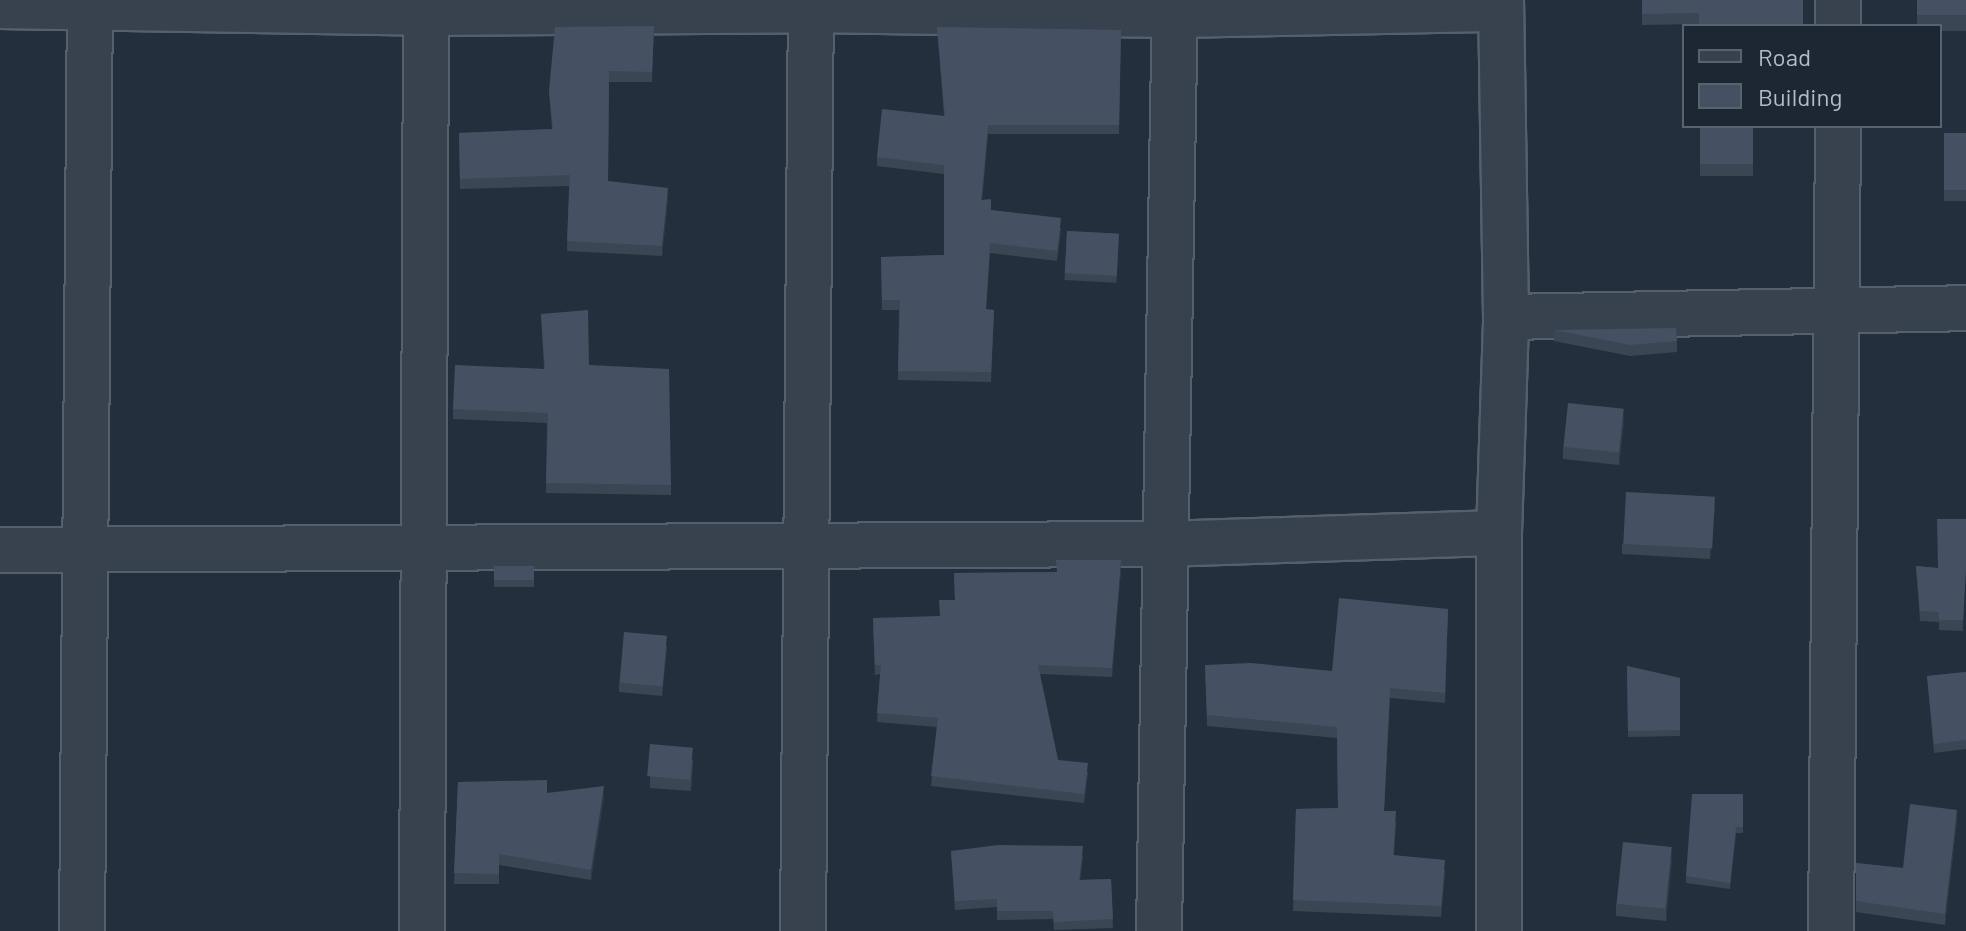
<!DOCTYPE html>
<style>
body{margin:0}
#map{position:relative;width:1966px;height:931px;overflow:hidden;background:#242f3e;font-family:Barlow,sans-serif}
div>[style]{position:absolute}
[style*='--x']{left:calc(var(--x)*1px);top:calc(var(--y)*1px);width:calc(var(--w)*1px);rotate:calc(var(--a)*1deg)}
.roads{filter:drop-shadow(2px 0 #565f6c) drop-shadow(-2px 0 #565f6c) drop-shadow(0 2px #565f6c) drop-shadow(0 -2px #565f6c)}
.minor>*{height:44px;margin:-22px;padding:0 22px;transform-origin:22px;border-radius:22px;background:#38414e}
.wall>*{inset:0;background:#3b4654;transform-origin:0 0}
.shaded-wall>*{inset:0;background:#303945}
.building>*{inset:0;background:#455162;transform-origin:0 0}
span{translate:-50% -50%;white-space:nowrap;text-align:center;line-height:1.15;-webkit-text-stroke:6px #1d2633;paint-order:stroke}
.legend{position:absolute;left:1682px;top:24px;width:260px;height:104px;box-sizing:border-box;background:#1d2633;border:2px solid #59626f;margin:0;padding:10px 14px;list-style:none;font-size:24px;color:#b4bcc9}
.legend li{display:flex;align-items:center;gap:16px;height:40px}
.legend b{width:40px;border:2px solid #59626f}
</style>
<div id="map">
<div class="roads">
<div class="minor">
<div style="--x:1838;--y:0;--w:26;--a:90"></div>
<div style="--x:0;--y:6;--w:426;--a:0.9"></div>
<div style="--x:426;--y:13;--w:385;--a:-0.4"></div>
<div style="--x:811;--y:10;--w:364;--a:0.8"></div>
<div style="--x:1175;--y:15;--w:326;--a:-1.1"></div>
<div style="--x:1506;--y:317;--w:460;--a:-1.1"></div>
<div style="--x:0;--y:550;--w:1163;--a:-0.3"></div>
<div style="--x:1163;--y:544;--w:336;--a:-1.9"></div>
<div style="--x:82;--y:931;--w:931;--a:-89.51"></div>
<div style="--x:422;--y:931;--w:931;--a:-89.75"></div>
<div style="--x:803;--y:931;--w:931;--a:-89.51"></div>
<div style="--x:1159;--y:931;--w:931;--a:-89.02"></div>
<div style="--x:1499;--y:931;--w:398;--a:-90"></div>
<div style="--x:1499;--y:533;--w:216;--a:-88.1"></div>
<div style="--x:1506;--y:317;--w:317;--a:-90.9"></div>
<div style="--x:1831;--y:931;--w:805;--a:-89.5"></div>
</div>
</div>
<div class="wall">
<div style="clip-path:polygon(1642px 0,1803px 0,1699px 24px,1642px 25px)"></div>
<div style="clip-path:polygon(1917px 0,1966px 0,1966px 31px,1940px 31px,1940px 26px,1917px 26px)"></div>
<div style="clip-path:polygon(654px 26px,652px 82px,609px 82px,608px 181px,668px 198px,662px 256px,567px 251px,569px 186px,460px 189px,459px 133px,552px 129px,549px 91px)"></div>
<div style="clip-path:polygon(937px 27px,1121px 30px,1119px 134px,988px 134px,982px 200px,991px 210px,1061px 228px,1057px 261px,990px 253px,986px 310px,994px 310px,991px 382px,898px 380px,899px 310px,882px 310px,881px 257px,944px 255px,944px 174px,877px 166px,877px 157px,944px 116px)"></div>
<div style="left:1700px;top:126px;width:53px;height:50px"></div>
<div style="left:1944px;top:133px;width:22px;height:68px"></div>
<div style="left:1067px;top:231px;width:52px;height:49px;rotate:3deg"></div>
<div style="clip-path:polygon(541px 314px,589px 365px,671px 485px,671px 495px,546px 493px,547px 423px,453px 419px,453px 409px,544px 369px)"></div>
<div style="clip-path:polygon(1554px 330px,1677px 341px,1677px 352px,1630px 356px,1554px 341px)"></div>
<div style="clip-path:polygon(1624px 421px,1619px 465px,1563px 459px,1563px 447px)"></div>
<div style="clip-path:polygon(1715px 507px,1710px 559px,1622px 554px,1622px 544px)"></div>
<div style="clip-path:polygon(1966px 519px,1963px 631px,1939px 630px,1939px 622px,1920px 621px,1916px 566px,1938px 568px)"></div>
<div style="left:494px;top:566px;width:40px;height:21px"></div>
<div style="clip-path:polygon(1121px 569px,1112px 677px,1040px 674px,1058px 760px,1088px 772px,1084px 803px,931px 786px,937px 727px,877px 722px,880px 674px,875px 675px,873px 628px,939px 616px,955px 600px,954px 573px,1057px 572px)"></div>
<div style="clip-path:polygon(1448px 609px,1445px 703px,1390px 698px,1384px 811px,1396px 822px,1394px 855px,1445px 870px,1441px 917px,1293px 911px,1296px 809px,1338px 808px,1337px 738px,1207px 726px,1205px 665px,1332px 671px)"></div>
<div style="clip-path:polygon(667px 646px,662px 696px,619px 692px,619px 683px)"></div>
<div style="clip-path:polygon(1627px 666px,1680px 678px,1680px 736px,1628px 737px)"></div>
<div style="clip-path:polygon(1966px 672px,1966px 749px,1934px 753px,1927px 676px)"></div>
<div style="clip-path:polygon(650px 744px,693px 760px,691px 791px,650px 788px)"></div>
<div style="clip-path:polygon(458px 782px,547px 793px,604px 797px,591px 880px,499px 865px,499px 884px,454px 884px)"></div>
<div style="clip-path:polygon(1743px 794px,1743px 833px,1736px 833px,1730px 889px,1686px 883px,1686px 876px)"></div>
<div style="clip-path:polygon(1957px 820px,1945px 925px,1856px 912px,1856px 863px,1903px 868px)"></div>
<div style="clip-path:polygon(951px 851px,1083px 855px,1080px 880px,1111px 879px,1113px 928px,1054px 930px,1053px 919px,997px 920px,997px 907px,955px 910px)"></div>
<div style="clip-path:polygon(1672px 859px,1666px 921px,1616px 916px,1616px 904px)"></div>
</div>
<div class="shaded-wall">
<div style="clip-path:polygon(668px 188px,668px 198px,662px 256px,662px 246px)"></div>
<div style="clip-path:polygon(1624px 409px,1624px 421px,1619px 465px,1619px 453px)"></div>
<div style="clip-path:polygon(1715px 497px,1715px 507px,1710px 559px,1710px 549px)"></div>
<div style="clip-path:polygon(1121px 560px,1121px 569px,1112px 677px,1112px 668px)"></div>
<div style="clip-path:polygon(604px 786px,604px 797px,591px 880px,591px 870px)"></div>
<div style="clip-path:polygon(1957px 810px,1957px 820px,1945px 925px,1945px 914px)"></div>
<div style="clip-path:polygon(1672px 847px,1672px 859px,1666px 921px,1666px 909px)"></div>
</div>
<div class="building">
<div style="clip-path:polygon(1642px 0,1803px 0,1803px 26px,1699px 26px,1699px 13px,1642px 14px)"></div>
<div style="left:1917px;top:0;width:49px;height:15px"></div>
<div style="clip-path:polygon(654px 26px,652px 72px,609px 71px,608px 181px,668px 188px,662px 246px,567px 241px,570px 175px,460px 179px,459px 133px,553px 129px,549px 91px,555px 27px)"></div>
<div style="clip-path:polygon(937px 27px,1121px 30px,1119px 125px,988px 125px,981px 200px,991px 199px,991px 210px,1061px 218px,1057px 251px,990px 243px,986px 309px,994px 310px,991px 372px,898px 371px,900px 300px,882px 300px,881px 257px,944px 255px,944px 165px,877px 157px,882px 109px,945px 116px)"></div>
<div style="left:1700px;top:126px;width:53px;height:38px"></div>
<div style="left:1944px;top:133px;width:22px;height:57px"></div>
<div style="left:1067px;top:231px;width:52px;height:42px;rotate:3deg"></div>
<div style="clip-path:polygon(588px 310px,589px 365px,669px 369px,671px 485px,546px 483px,548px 413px,453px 409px,455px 365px,545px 369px,541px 314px)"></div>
<div style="clip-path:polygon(1676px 328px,1677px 341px,1630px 345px,1554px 330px)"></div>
<div style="left:1568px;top:403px;width:56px;height:44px;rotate:6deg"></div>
<div style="left:1626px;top:492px;width:89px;height:52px;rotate:3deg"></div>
<div style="clip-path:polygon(1937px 519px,1966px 519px,1966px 570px,1963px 620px,1939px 620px,1939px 612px,1920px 611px,1916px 566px,1938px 568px)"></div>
<div style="clip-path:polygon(1056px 560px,1121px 560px,1112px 668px,1038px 665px,1058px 760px,1088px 763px,1084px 794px,931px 776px,938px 718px,877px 713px,881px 665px,875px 665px,873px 618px,940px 616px,939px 600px,955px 600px,954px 573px,1057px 572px)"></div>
<div style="left:494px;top:566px;width:40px;height:14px"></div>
<div style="clip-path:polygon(1339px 598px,1448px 609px,1445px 693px,1390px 688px,1384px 811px,1396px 811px,1393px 855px,1445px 860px,1441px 906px,1293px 900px,1296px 809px,1338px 808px,1337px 727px,1207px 715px,1205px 665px,1251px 663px,1332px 671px)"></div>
<div style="left:624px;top:632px;width:43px;height:51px;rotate:5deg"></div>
<div style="clip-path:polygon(1627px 666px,1680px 678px,1680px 730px,1628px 731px)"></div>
<div style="clip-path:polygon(1966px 672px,1966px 740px,1934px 744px,1927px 676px)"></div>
<div style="left:650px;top:744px;width:43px;height:32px;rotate:5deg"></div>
<div style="clip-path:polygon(547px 780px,547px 793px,604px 786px,591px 870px,499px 854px,499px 874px,454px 873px,458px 782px)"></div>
<div style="clip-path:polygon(1692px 794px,1743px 794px,1743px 827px,1736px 827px,1730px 883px,1686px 876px)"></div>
<div style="clip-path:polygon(1910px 804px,1957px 810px,1945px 914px,1856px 901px,1856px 863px,1903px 868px)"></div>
<div style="left:1623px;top:842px;width:49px;height:62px;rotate:6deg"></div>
<div style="clip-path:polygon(998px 845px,1083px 846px,1079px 880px,1111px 879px,1113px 919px,1054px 922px,1053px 911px,997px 911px,997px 899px,955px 901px,951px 851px)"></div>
</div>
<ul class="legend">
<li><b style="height:10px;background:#38414e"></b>Road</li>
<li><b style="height:22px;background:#455162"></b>Building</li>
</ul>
</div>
